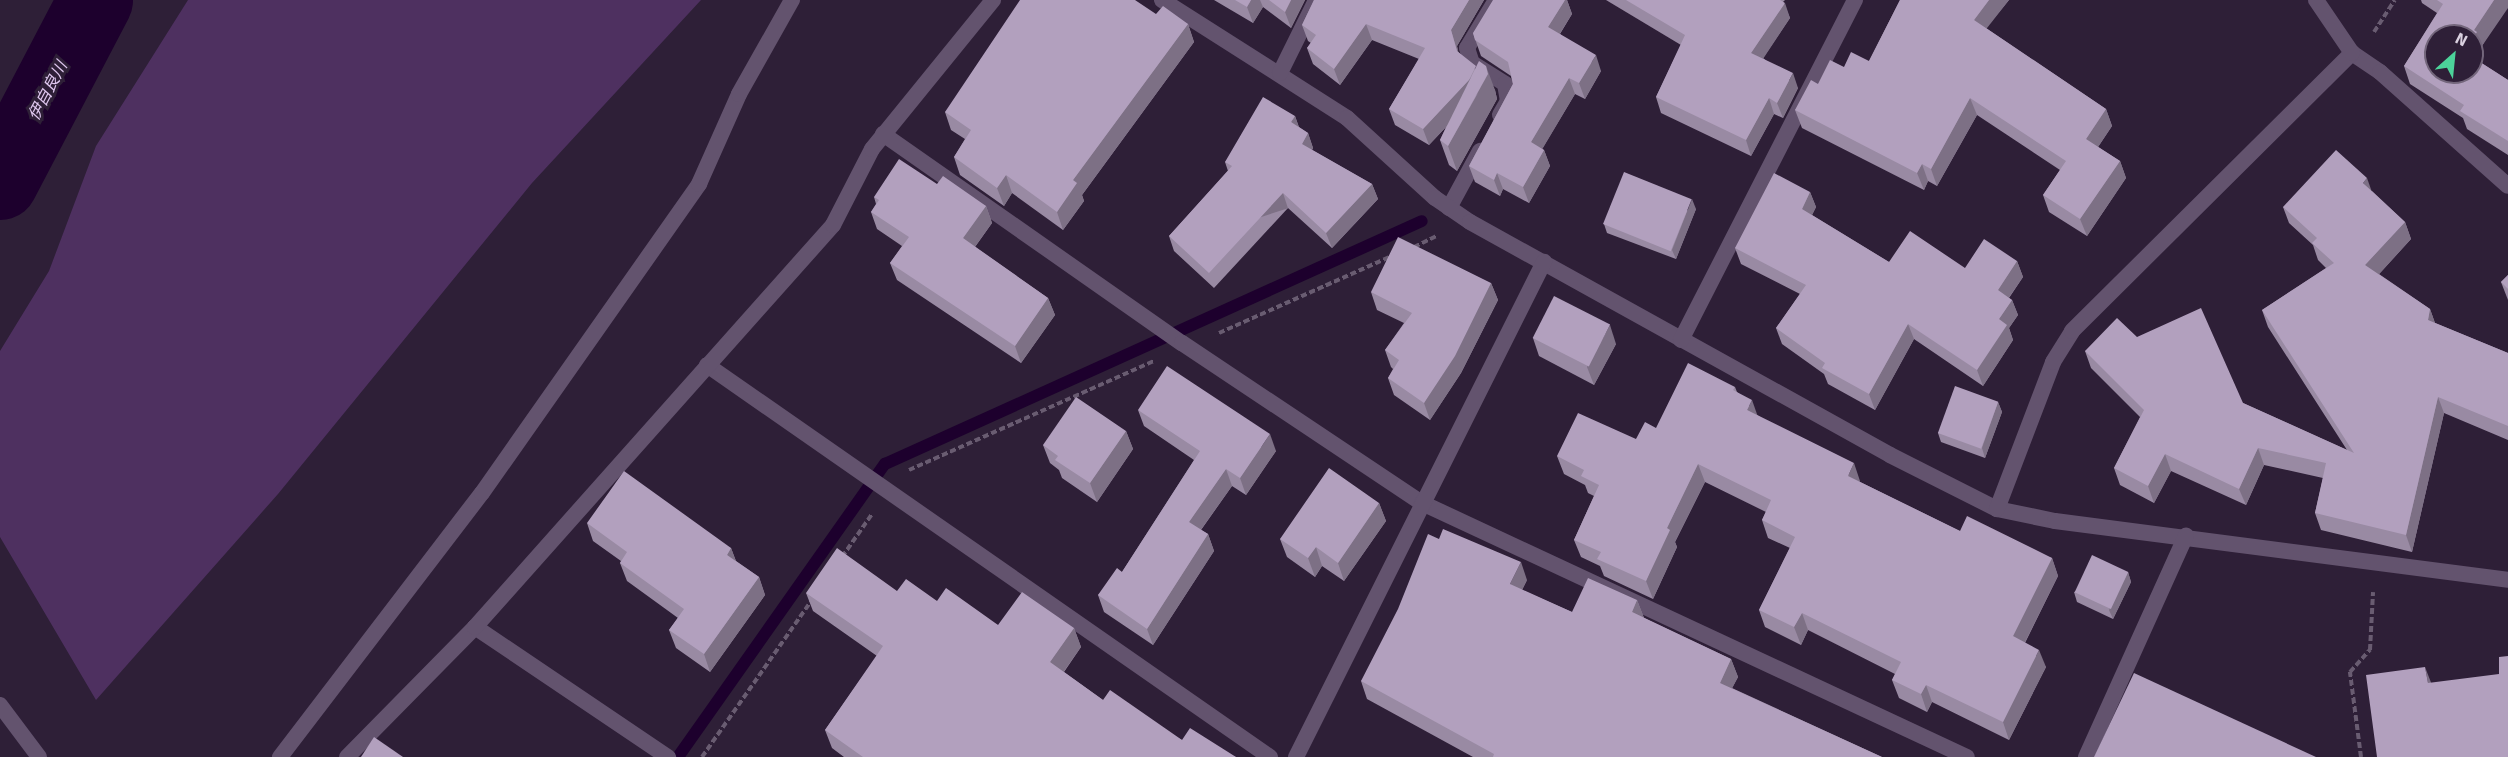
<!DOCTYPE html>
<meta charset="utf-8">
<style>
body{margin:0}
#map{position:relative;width:2508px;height:757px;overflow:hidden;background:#2e1f37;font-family:Signika,"Noto Sans JP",sans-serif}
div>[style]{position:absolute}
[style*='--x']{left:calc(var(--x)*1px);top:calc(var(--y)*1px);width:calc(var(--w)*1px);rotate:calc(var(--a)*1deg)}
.green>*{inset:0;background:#4e3060}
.stream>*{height:12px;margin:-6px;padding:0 6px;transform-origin:6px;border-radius:6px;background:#1d002d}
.river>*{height:75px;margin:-37.5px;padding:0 37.5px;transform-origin:37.5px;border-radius:37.5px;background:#1d002d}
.path>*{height:4px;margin-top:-2px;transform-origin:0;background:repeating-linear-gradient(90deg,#695c71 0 6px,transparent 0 9px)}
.service>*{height:16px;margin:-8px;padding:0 8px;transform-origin:8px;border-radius:8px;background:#63536e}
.minor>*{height:16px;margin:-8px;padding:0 8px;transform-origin:8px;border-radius:8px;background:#63536e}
.tertiary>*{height:16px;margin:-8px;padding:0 8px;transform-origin:8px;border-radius:8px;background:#63536e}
.wall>*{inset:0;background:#998aa3}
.shaded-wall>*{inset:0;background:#7d7085;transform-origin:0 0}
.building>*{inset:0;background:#b2a0be;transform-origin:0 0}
span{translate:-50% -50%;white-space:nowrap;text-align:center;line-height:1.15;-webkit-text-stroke:6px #2e1f37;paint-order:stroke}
.water-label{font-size:16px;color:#e1c9f1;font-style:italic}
.north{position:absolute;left:2424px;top:24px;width:60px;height:60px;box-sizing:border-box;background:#2e1f37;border:2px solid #73667b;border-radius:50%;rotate:27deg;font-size:16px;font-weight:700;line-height:24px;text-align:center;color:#dad1e0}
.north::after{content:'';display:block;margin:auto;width:21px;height:27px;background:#4cd39a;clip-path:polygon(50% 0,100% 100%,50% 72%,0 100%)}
</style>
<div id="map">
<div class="green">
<div style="clip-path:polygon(188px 0,701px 0,532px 183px,278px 494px,96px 700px,0 537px,0 351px,49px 271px,96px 146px)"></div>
</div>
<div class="stream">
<div style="--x:678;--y:757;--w:359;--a:-54.8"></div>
<div style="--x:885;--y:464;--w:589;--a:-24.35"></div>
</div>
<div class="river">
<div style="--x:0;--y:182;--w:205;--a:-62.4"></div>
</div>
<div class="path">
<div style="--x:2374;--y:32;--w:38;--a:-57"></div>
<div style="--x:1414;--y:247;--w:25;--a:-26"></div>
<div style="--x:1219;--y:333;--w:187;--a:-24"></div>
<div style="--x:909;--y:470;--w:268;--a:-24"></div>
<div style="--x:842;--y:557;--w:52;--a:-55.1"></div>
<div style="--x:702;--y:757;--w:192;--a:-55"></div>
<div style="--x:2361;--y:757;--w:86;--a:-97.4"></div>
<div style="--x:2350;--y:672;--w:30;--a:-48"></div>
<div style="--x:2370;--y:650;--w:58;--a:-87"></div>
</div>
<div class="service">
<div style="--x:1496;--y:0;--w:56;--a:121.1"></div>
<div style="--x:1467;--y:48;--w:16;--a:72"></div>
<div style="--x:1472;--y:63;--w:39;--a:32"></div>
<div style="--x:1505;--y:84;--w:17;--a:80"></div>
<div style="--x:1508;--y:101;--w:16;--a:120"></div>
<div style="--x:2352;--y:53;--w:34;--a:34"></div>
<div style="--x:2380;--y:72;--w:171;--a:41.7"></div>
<div style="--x:1449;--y:208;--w:65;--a:-61.5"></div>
</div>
<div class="minor">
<div style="--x:1162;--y:0;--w:219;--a:32.5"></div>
<div style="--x:1347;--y:118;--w:119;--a:42.3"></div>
<div style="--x:1435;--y:198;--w:42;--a:34.4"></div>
<div style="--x:1470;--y:222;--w:480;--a:29"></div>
<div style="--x:1890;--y:455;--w:120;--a:26.8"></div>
<div style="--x:1997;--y:509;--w:59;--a:11.7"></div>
<div style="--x:2055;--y:521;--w:457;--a:7.4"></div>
<div style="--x:1280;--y:73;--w:81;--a:-63.7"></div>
<div style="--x:883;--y:134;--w:365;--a:35"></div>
<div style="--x:1182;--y:343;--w:288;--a:33.7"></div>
<div style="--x:1422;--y:503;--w:601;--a:24.99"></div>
<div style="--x:1681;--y:340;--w:382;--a:-62.9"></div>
<div style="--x:707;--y:365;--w:686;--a:34.85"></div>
<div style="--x:1997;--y:509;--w:157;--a:-69.1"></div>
<div style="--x:2053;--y:362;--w:36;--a:-58"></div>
<div style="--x:2072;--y:331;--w:395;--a:-44.8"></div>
<div style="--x:2352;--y:53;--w:64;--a:-124.2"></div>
<div style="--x:475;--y:627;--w:233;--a:34"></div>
<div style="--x:280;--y:757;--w:332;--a:-52.6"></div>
<div style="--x:482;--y:493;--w:378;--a:-54.9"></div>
<div style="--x:699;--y:184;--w:98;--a:-66"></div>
<div style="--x:739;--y:94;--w:108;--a:-60.6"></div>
<div style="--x:347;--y:757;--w:182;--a:-45.4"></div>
<div style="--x:475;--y:627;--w:538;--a:-48.31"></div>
<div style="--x:833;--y:225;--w:85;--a:-62.8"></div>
<div style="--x:872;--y:149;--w:192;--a:-50.9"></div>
<div style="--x:1296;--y:757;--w:554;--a:-63.39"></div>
<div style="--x:2086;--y:757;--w:243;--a:-65.7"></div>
</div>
<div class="tertiary">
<div style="--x:0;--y:705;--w:65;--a:53.1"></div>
</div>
<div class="wall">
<div style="clip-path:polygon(1214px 0,1305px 0,1291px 28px,1263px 7px,1253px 23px)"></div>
<div style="clip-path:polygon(1314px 0,1484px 0,1457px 46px,1458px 52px,1495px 90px,1497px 99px,1457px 171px,1449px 165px,1440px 140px,1446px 127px,1429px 145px,1395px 125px,1389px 109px,1419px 59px,1372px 40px,1340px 85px,1313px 64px,1307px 48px,1311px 43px,1308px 41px,1302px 25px)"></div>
<div style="clip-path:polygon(1565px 0,1567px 0,1572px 14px,1560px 34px,1601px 71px,1585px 99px,1575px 94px,1542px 149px,1544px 150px,1550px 166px,1529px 203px,1503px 189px,1500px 196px,1475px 182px,1469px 166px,1513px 84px,1511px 76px,1481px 56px,1473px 33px)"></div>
<div style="clip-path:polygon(1606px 0,1785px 0,1783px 2px,1790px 18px,1763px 58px,1798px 88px,1783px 118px,1774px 114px,1751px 156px,1661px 113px,1656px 97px,1681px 45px)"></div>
<div style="clip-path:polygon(1900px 0,2009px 0,1986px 28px,2106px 109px,2112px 126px,2098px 147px,2120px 161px,2126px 178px,2087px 236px,2049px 212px,2043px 195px,2060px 170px,1977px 115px,1937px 186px,1928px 181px,1924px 190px,1802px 128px,1795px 110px,1818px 84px,1844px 67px,1869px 61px)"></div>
<div style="clip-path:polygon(2421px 0,2508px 0,2482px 46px,2483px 50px,2477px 60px,2508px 80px,2508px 155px,2467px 129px,2463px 118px,2410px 84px,2404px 66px,2437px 13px,2422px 3px)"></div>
<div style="clip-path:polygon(1156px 14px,1188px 24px,1194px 42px,1082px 195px,1084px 201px,1063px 230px,1012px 193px,1004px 206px,960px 175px,954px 157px,965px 139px,951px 130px,945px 112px)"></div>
<div style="clip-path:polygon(1295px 116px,1299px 127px,1308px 133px,1313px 148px,1312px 150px,1372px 184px,1378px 199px,1332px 248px,1288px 208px,1214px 288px,1174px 251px,1169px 236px,1228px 171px,1225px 162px)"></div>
<div style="clip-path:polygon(937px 184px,986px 206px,992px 223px,975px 247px,1048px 298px,1055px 315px,1021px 363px,897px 280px,890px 263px,902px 246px,877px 229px,871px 212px,876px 204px,874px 197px)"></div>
<div style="clip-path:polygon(2372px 191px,2405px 222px,2411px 239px,2379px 274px,2430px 309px,2435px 323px,2508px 353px,2508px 440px,2444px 413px,2412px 552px,2321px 530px,2315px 513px,2323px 478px,2264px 465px,2246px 505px,2171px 471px,2154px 503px,2120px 485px,2114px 468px,2140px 417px,2091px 368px,2085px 351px,2137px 337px,2243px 403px,2347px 450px,2268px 327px,2262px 310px,2326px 268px,2318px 260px,2313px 245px,2289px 223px,2283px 207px)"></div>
<div style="clip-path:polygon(1810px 192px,1816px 207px,1812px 215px,1889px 262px,1965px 268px,2017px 261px,2023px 277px,2009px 298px,2012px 300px,2018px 315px,2009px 328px,2013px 340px,1983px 386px,1914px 339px,1875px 410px,1828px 384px,1824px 374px,1782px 344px,1776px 328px,1800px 294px,1741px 264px,1735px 248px)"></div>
<div style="clip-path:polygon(1696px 209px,1676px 259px,1607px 233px,1604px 224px)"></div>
<div style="clip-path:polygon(2508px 275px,2508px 300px,2501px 282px)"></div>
<div style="clip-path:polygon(1491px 283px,1498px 300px,1461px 373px,1430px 420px,1394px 395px,1388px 378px,1393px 369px,1391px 367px,1385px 350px,1404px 323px,1377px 310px,1371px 292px)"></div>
<div style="clip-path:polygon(1533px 338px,1616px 344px,1594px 385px,1539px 356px)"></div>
<div style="clip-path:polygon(1735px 387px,1737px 392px,1757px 415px,1860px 482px,1960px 531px,2052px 558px,2058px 576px,2025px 643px,2046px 667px,2009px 740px,1932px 702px,1927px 712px,1899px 698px,1892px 680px,1895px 674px,1808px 630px,1801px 645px,1765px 627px,1759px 610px,1790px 548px,1768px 538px,1762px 520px,1766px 512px,1705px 482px,1675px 542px,1677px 547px,1653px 599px,1604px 576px,1600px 566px,1581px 557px,1574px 540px,1594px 496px,1588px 493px,1585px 485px,1564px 474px,1557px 456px,1636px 439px)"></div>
<div style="clip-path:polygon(1998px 402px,2002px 412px,1985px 458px,1941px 442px,1938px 433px)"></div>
<div style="clip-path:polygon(1138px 410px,1276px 451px,1246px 495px,1232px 486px,1201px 530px,1208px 534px,1214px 551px,1153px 645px,1104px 612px,1098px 595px,1122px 572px,1194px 460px,1144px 426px)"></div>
<div style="clip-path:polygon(1126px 431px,1133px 449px,1097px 502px,1062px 478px,1059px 470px,1050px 463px,1043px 445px)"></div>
<div style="clip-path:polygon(1379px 503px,1386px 521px,1344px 581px,1322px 566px,1315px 577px,1287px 557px,1280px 539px)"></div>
<div style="clip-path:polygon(587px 523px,731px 548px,736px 561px,759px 577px,765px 595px,710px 672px,676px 648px,669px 630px,678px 618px,627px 581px,620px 563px,621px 561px,593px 541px)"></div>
<div style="clip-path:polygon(2128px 572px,2131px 582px,2113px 619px,2077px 602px,2074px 592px)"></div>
<div style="clip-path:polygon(1527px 580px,1522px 590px,1572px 612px,1637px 600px,1644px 618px,1731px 659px,1738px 677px,1732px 688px,1882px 757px,1473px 757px,1367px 699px,1361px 681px)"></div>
<div style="clip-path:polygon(897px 591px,937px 601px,998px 625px,1074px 628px,1081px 647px,1064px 672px,1103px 700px,1182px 740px,1236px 757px,844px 757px,832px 748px,825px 730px,877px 656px,813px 611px,806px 593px)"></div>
</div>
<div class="shaded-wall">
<div style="clip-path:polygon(1251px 0,1260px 0,1263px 7px,1253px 23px,1247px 7px)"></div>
<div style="clip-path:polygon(1291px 0,1305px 0,1291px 28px,1285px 12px)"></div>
<div style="clip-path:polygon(1469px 0,1484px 0,1457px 46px,1462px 67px,1451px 30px)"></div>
<div style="clip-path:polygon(1565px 0,1567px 0,1572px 14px,1554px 43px,1548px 27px)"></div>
<div style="clip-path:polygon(1989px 0,2009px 0,1980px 37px,1974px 20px)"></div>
<div style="clip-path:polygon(2494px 0,2508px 0,2508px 8px,2482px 46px,2483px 50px,2472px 68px,2472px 39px,2474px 30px)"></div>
<div style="clip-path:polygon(1785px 3px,1790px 18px,1757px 68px,1751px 53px)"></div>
<div style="clip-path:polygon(1188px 24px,1194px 42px,1082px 195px,1084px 201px,1063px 230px,1057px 212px,1073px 180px)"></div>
<div style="clip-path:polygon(1366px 24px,1372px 40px,1340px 85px,1334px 69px)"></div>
<div style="clip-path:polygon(1596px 55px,1601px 71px,1585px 99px,1579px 83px)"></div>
<div style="clip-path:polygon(1486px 66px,1495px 90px,1497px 99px,1457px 171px,1448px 146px,1478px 93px,1429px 145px,1423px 129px,1480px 68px)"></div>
<div style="clip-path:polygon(1793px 73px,1798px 88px,1783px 118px,1777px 103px)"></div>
<div style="clip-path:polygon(1569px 78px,1575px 94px,1537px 158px,1531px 142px)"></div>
<div style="clip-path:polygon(1769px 98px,1774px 114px,1751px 156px,1746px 140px)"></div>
<div style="clip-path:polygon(1970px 98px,1977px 115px,1937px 186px,1931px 169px)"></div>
<div style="clip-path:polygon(2106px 109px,2112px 126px,2092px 156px,2086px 139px)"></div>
<div style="clip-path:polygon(1295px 116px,1300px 131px,1291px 122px)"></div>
<div style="clip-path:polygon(1308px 133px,1313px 148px,1307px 159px,1302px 144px)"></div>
<div style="clip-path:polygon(1544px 150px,1550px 166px,1529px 203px,1523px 187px)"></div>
<div style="clip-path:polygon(2120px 161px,2126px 178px,2087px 236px,2080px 219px)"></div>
<div style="clip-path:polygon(1922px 164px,1928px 181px,1924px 190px,1917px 173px)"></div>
<div style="clip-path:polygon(1497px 173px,1503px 189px,1500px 196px,1494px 180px)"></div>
<div style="clip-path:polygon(1006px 175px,1012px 193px,1004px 206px,997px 188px)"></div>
<div style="clip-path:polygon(2367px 178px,2373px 195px,2363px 183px)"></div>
<div style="clip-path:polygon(1372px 184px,1378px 199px,1332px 248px,1326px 233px)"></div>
<div style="clip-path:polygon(1810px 192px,1816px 207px,1807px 225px,1802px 209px)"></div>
<div style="left:1283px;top:193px;width:16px;height:109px;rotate:72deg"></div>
<div style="clip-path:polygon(1692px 199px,1696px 209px,1676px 259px,1672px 250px)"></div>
<div style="clip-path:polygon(986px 206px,992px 223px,969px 255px,963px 238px)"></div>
<div style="clip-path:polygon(2405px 222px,2411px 239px,2372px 282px,2365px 265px)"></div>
<div style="clip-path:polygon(2017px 261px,2023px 277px,2003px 306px,1998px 290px)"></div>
<div style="clip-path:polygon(1491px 283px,1498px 300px,1461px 373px,1430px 420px,1424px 403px)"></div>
<div style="clip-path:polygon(1048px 298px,1055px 315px,1021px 363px,1015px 346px)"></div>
<div style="clip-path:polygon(2012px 300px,2018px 315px,2009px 328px,2013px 340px,1983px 386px,1977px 370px,1999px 319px)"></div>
<div style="clip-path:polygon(2430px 309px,2436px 326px,2428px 320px)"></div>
<div style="clip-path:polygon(1908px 324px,1914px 339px,1875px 410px,1869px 394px)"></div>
<div style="clip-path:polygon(1610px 325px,1616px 344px,1594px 385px,1587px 367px)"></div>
<div style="clip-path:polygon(2438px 397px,2444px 413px,2412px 552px,2406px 535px)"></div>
<div style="clip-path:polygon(1752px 400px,1758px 417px,1747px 410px)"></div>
<div style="clip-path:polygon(1998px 402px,2002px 412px,1985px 458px,1982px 448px)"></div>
<div style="clip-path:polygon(1126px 431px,1133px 449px,1097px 502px,1090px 483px)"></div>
<div style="clip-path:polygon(1270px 434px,1276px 451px,1246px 495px,1240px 478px)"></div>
<div style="clip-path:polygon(2258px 448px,2264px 465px,2246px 505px,2239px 489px)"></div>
<div style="clip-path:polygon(2165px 454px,2171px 471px,2154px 503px,2148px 486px)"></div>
<div style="clip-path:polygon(1854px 463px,1860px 481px,1854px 493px,1848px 476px)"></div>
<div style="clip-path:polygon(1698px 464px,1705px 482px,1675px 542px,1677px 547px,1653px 599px,1646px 581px,1667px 528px)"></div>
<div style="clip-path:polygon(1226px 469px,1232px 486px,1195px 538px,1189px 522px)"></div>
<div style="clip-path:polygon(1379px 503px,1386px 521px,1344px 581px,1338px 563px)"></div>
<div style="clip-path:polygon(1208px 534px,1214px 551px,1153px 645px,1147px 629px)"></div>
<div style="clip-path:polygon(1316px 547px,1322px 566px,1315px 577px,1308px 558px)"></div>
<div style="clip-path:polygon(731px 548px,738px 567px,727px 555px)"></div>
<div style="clip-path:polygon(2052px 558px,2058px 576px,2019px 654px,2013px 636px)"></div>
<div style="clip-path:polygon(1521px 562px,1527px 580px,1516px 602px,1510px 584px)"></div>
<div style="clip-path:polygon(2128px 572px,2131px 582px,2113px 619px,2109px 610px)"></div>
<div style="clip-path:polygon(759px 577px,765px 595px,710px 672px,704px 654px)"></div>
<div style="clip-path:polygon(1637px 600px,1644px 618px,1632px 612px)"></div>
<div style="clip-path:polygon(1802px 613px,1808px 630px,1801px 645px,1794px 627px)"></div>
<div style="clip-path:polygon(1074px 628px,1081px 647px,1057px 681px,1050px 662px)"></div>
<div style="clip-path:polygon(2039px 650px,2046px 667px,2009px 740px,2003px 722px)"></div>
<div style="clip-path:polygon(1731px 659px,1738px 677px,1726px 700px,1720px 683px)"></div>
<div style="clip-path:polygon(2425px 667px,2432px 685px,2428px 683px)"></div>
<div style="clip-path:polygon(1926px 685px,1932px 702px,1927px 712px,1921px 694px)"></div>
</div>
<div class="building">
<div style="clip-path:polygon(1020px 0,1135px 0,1156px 14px,1163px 6px,1188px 24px,1073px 180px,1077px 183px,1057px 212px,1006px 175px,997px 188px,954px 157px,971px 130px,945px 112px)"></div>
<div style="clip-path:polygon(1235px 0,1251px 0,1247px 7px)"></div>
<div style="clip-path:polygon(1269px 0,1291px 0,1285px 12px)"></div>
<div style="clip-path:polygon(1314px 0,1469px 0,1451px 30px,1457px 51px,1476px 66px,1469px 80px,1423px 129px,1389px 109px,1425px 48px,1366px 24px,1334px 69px,1307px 48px,1316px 35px,1302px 25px)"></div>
<div style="clip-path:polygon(1493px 0,1565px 0,1548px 27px,1596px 55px,1579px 83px,1569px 78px,1531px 142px,1544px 150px,1523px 187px,1497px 173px,1494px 180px,1469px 166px,1513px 84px,1508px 62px,1475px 40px,1473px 33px)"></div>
<div style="clip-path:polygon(1626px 0,1780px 0,1785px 3px,1751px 53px,1793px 73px,1777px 103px,1769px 98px,1746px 140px,1656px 97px,1685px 35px)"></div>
<div style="clip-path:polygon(1900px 0,1989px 0,1974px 20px,2106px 109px,2086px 139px,2120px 161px,2080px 219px,2043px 195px,2066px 161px,1970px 98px,1931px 169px,1922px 164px,1917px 173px,1795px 110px,1811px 80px,1818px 84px,1830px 60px,1844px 67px,1851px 52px,1869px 61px)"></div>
<div style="clip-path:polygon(2437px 0,2494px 0,2474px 30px,2477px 32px,2472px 39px,2472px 36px,2436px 36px,2436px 72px,2472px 72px,2472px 57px,2508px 80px,2508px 141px,2460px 111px,2464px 105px,2404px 66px,2443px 4px)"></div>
<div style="clip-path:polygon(1479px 61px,1486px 66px,1488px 74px,1448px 146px,1440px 140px)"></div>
<div style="clip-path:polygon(1263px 97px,1295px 116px,1291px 122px,1308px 133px,1302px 144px,1372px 184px,1326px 233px,1283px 193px,1209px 273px,1169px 236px,1232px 166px,1225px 162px)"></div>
<div style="clip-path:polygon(2336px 150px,2367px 178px,2363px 183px,2405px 222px,2365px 265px,2430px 309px,2428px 320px,2508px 353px,2508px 426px,2438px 397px,2406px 535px,2315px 513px,2326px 463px,2258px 448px,2239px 489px,2165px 454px,2148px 486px,2114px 468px,2144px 410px,2085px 351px,2117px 318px,2137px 337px,2201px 308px,2243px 403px,2354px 453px,2262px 310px,2334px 263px,2312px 243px,2317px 238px,2283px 207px)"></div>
<div style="clip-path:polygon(899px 159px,937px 184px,943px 176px,986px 206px,963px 238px,1048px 298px,1015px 346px,890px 263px,909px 237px,871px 212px,879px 200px,874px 197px)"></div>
<div style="left:1624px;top:172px;width:73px;height:56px;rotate:22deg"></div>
<div style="clip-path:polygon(1774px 173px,1810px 192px,1802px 209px,1889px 262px,1910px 231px,1965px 268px,1984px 239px,2017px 261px,1998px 290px,2012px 300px,1999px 319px,2007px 325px,1977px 370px,1908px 324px,1869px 394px,1822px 368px,1825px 363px,1776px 328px,1806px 285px,1735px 248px)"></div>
<div style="clip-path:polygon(1398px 237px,1491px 283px,1455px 356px,1424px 403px,1388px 378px,1399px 360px,1385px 350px,1412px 313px,1371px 292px)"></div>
<div style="clip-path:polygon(2508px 275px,2508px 289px,2501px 282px)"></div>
<div style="left:1554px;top:296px;width:63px;height:47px;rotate:27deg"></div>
<div style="clip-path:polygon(1688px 363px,1735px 387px,1733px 390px,1752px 400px,1747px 410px,1854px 463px,1848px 476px,1960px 531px,1967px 516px,2052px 558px,2013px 636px,2039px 650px,2003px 722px,1926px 685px,1921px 694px,1892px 680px,1901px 662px,1802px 613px,1794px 627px,1759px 610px,1795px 537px,1762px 520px,1771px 500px,1698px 464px,1667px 528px,1670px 530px,1646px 581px,1597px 559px,1601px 552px,1574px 540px,1599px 485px,1581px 476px,1584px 470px,1557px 456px,1578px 413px,1636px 439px,1645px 422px,1656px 428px)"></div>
<div style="clip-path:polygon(1167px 366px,1270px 434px,1240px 478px,1226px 469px,1189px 522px,1208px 534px,1147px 629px,1098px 595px,1117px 568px,1122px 572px,1200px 451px,1138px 410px)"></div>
<div style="left:1955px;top:386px;width:46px;height:50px;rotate:20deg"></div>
<div style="clip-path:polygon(1076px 397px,1126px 431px,1090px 483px,1055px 460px,1058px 456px,1043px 445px)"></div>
<div style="clip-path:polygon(1329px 468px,1379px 503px,1338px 563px,1316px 547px,1308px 558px,1280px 539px)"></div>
<div style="clip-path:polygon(624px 471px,731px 548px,727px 555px,759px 577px,704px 654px,669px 630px,684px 609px,620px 563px,627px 552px,587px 523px)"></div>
<div style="clip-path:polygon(1443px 529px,1521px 562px,1510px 584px,1572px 612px,1588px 578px,1637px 600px,1632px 612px,1731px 659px,1720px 683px,1882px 757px,1493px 757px,1494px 754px,1361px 681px,1398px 609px,1428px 534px,1439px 539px)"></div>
<div style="clip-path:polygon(837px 548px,897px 591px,906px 579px,937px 601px,946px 588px,998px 625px,1022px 592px,1074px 628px,1050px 662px,1103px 700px,1110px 690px,1182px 740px,1190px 728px,1236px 757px,863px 757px,825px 730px,883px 646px,806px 593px)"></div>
<div style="left:2092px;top:555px;width:40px;height:41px;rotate:25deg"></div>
<div style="clip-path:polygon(2508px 656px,2508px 757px,2377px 757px,2366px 675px,2425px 667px,2428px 683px,2499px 674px,2499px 657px)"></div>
<div style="clip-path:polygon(2134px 673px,2316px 757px,2094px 757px)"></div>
<div style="clip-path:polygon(374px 737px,403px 757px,361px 757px)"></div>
</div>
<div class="water-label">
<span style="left:48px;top:91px;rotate:-62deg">伊自良川</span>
</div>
<div class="north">N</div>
</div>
